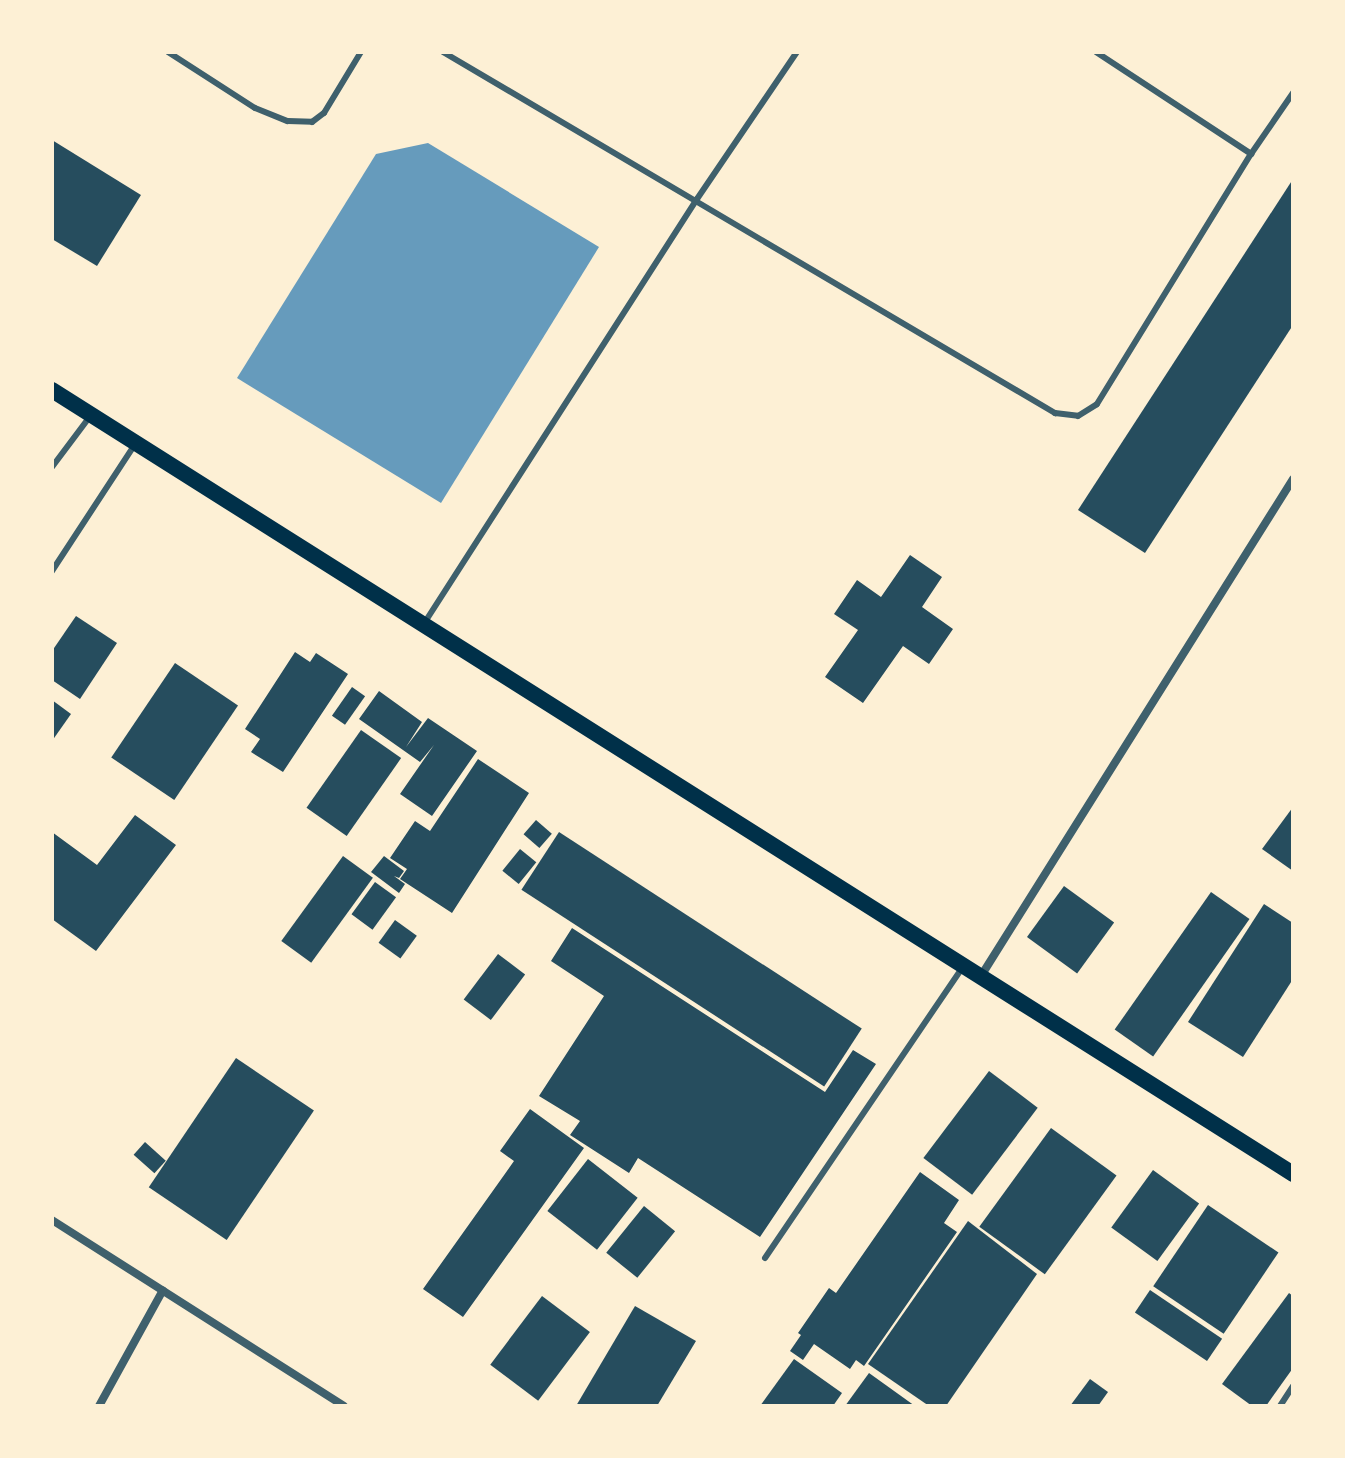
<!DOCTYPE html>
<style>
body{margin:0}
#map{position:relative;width:1345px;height:1458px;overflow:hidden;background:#fdf0d5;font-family:Jost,sans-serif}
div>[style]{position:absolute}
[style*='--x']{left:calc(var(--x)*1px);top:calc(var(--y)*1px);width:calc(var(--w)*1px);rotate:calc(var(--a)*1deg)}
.water>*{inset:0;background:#669bbc}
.building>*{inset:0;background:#264d5e;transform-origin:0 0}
.service>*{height:6px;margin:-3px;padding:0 3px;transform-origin:3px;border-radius:3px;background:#3f606c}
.minor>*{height:8px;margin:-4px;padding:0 4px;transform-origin:4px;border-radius:4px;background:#3f606c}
.secondary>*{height:16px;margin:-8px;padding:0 8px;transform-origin:8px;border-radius:8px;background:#003049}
span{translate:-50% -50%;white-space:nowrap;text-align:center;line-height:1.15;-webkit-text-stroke:6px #fdf0d5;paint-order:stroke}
.frame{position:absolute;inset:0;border:54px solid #fdf0d5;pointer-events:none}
</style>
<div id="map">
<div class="water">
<div style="clip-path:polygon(428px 143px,599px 247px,441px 503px,237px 378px,376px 154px)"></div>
</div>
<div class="building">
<div style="clip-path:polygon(52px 140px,141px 195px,97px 266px,52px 239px)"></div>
<div style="clip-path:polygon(1293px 179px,1293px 325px,1145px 553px,1078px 510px)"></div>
<div style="clip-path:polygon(910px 555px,942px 577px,922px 607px,953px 629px,929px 664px,903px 646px,863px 703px,825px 677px,858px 630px,834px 614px,857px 580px,881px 597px)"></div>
<div style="clip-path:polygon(76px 616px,117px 643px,80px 699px,52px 680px,52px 651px)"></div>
<div style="clip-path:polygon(295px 652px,310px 662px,316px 653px,348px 674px,283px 772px,251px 752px,260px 739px,245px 729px)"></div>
<div style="left:175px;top:663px;width:76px;height:114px;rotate:34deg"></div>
<div style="left:352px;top:687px;width:16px;height:35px;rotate:35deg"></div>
<div style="clip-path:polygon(379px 691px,422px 722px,406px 747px,428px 718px,477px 751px,432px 816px,400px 794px,434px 745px,420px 762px,359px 719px)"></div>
<div style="clip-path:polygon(52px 700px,71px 714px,52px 741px)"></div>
<div style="left:361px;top:730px;width:49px;height:95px;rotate:35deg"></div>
<div style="clip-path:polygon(478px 759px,529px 793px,452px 913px,400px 879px,407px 869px,390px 858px,415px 821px,430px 831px)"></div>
<div style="clip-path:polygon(1293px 807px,1293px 871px,1262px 849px)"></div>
<div style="clip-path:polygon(135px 815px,176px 845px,96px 951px,52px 919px,52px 832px,97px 865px)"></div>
<div style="left:536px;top:820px;width:21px;height:19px;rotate:41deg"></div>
<div style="left:559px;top:832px;width:361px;height:69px;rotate:33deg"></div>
<div style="left:520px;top:849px;width:21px;height:28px;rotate:39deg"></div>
<div style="left:343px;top:856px;width:37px;height:105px;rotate:36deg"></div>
<div style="clip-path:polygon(384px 856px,404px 871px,399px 878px,394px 876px,405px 884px,399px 893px,371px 872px)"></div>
<div style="left:375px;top:882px;width:26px;height:40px;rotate:36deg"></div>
<div style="left:1064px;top:886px;width:62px;height:63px;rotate:36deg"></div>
<div style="left:1211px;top:892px;width:47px;height:168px;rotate:35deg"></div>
<div style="clip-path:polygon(1264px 904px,1293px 923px,1293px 979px,1243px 1057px,1188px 1022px)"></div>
<div style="left:395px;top:920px;width:27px;height:28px;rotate:36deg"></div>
<div style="clip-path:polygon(572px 928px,825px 1092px,853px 1050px,876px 1064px,760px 1237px,638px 1158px,629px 1173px,570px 1135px,580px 1121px,539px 1096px,604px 996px,551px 961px)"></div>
<div style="left:498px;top:954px;width:34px;height:57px;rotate:37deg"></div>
<div style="left:236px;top:1058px;width:94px;height:156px;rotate:34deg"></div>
<div style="left:989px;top:1071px;width:61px;height:109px;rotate:37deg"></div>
<div style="clip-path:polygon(530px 1109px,584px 1148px,463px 1317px,423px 1289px,514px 1161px,500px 1151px)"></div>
<div style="left:1051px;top:1128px;width:81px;height:122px;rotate:36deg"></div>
<div style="left:145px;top:1142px;width:28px;height:17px;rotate:42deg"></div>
<div style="left:588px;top:1159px;width:63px;height:66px;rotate:38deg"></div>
<div style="left:1153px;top:1170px;width:57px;height:71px;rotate:36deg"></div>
<div style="clip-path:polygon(920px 1172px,959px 1200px,944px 1223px,957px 1232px,864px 1366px,856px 1360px,850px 1369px,814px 1344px,803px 1360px,790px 1351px,801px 1335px,798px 1333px,829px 1288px,836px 1293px)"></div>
<div style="left:1208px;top:1205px;width:85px;height:98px;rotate:34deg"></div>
<div style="left:644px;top:1206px;width:40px;height:60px;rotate:39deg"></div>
<div style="clip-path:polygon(968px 1221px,1037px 1274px,946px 1406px,929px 1406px,868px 1364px)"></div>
<div style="left:1150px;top:1290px;width:87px;height:27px;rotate:34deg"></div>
<div style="clip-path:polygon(1289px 1293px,1293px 1296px,1293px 1368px,1266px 1406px,1252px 1406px,1222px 1384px)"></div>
<div style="left:542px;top:1296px;width:60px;height:86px;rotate:37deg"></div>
<div style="clip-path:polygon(635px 1306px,696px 1341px,657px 1406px,576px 1406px)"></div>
<div style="clip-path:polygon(794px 1359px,842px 1393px,833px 1406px,760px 1406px)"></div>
<div style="clip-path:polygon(869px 1373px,915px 1406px,845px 1406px)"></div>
<div style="clip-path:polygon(1090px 1379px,1108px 1392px,1098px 1406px,1070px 1406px)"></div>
</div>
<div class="service">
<div style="--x:168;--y:52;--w:103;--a:32.8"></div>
<div style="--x:255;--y:108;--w:35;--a:22"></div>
<div style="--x:288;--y:121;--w:24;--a:2"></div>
<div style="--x:312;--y:122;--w:15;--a:-37"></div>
<div style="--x:324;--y:113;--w:71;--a:-58.8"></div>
<div style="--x:443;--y:52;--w:711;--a:30.54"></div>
<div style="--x:1055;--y:413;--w:23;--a:7"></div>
<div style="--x:1078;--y:416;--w:22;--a:-32"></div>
<div style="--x:1097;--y:404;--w:294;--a:-58.4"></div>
<div style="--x:1251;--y:154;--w:74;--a:-55.5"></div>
<div style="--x:1096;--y:52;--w:186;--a:33.3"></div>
<div style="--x:52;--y:467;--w:65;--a:-53.1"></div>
<div style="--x:52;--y:571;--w:152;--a:-56.8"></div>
<div style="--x:425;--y:622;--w:503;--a:-57.26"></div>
<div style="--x:697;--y:199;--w:178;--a:-55.8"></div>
<div style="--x:765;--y:1258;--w:351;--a:-55.8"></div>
<div style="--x:1280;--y:1406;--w:24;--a:-57"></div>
</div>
<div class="minor">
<div style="--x:981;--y:976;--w:587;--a:-57.88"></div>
<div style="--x:52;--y:1220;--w:346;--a:32.5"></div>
<div style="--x:99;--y:1406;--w:132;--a:-61.1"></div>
</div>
<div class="secondary">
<div style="--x:52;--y:390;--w:1468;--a:32.28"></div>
</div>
<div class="frame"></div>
</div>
